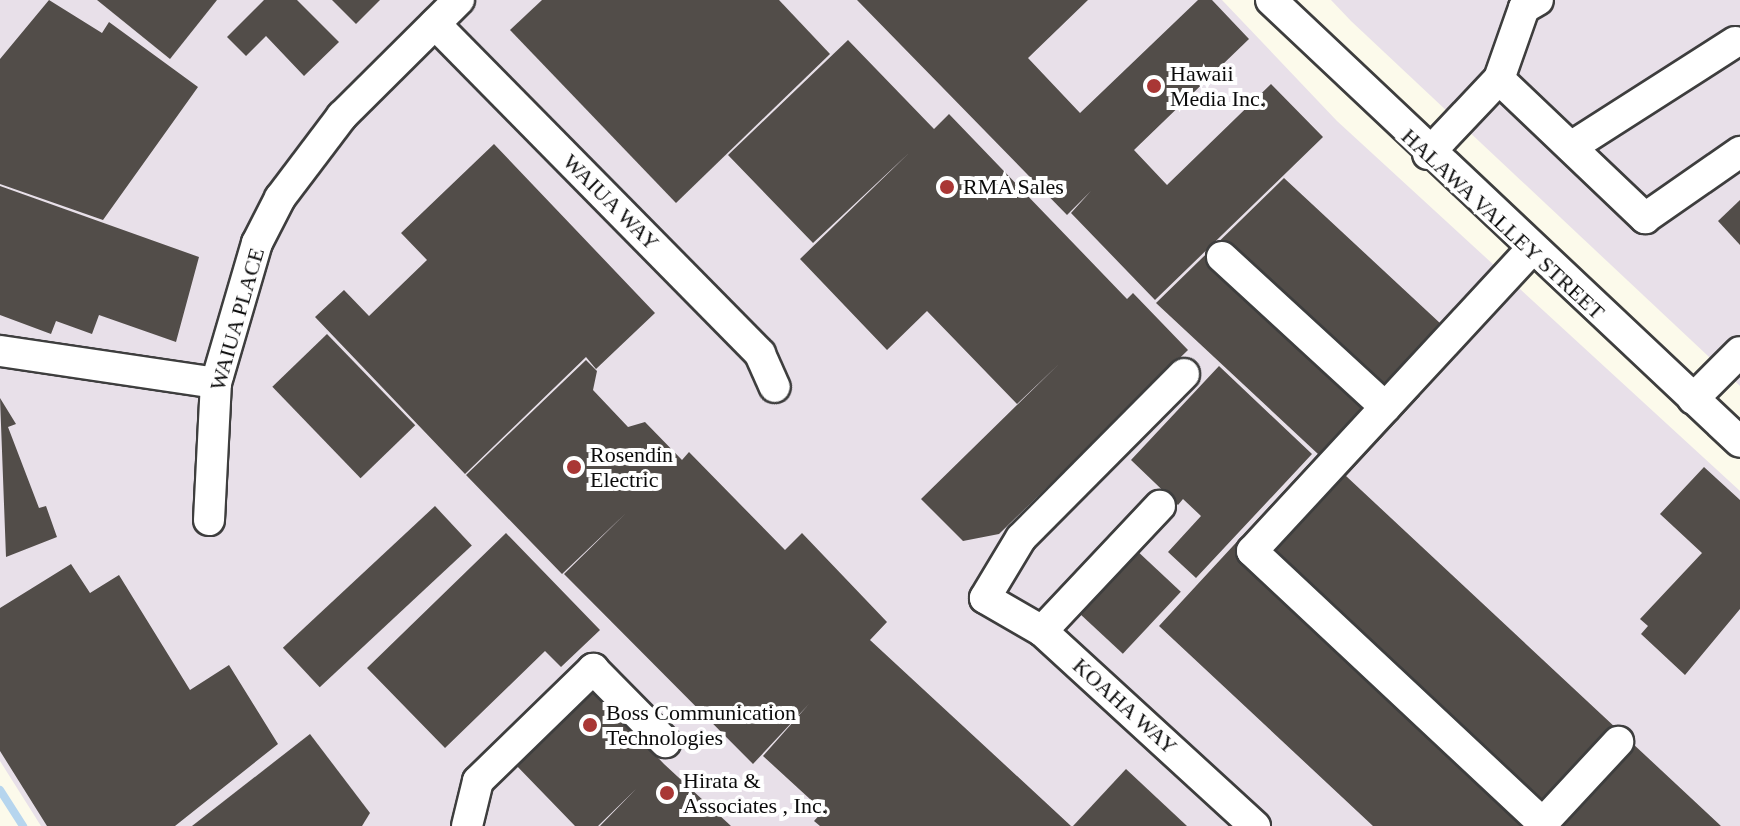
<!DOCTYPE html>
<style>
body{margin:0}
#map{position:relative;width:1740px;height:826px;overflow:hidden;background:#fcfaeb;font-family:Georgia,serif}
div>[style]{position:absolute}
[style*='--x']{left:calc(var(--x)*1px);top:calc(var(--y)*1px);width:calc(var(--w)*1px);rotate:calc(var(--a)*1deg)}
.industrial>*{inset:0;background:#e8e0e9}
.stream>*{height:8px;margin:-4px;padding:0 4px;transform-origin:4px;border-radius:4px;background:#b6d5ee}
.building>*{inset:0;background:#524d49;transform-origin:0 0}
.roads{filter:drop-shadow(2px 0 #3e3e3e) drop-shadow(-2px 0 #3e3e3e) drop-shadow(0 2px #3e3e3e) drop-shadow(0 -2px #3e3e3e)}
.minor>*{height:30px;margin:-15px;padding:0 15px;transform-origin:15px;border-radius:15px;background:#fff}
.dots>*{width:22px;height:22px;translate:-50% -50%;box-sizing:border-box;border:4px solid #fff;border-radius:50%}
span{translate:-50% -50%;white-space:nowrap;text-align:center;line-height:1.15;-webkit-text-stroke:8px #fff;paint-order:stroke}
.poi-label{font-size:22px;color:#0b0b0b}
.left{translate:0 -50%;text-align:left}
.street-label{font-size:22px;color:#0b0b0b}
</style>
<div id="map">
<div class="industrial">
<div style="clip-path:polygon(0 0,1222px 0,1337px 121px,1740px 491px,1740px 826px,41px 826px,0 761px)"></div>
<div style="clip-path:polygon(1331px 0,1740px 0,1740px 386px,1351px 21px)"></div>
</div>
<div class="stream">
<div style="--x:0;--y:790;--w:43;--a:57.4"></div>
</div>
<div class="building">
<div style="clip-path:polygon(49px 0,102px 33px,109px 22px,198px 87px,103px 220px,0 184px,0 59px)"></div>
<div style="clip-path:polygon(97px 0,217px 0,170px 59px)"></div>
<div style="clip-path:polygon(264px 0,297px 0,339px 42px,304px 76px,266px 36px,246px 56px,227px 37px)"></div>
<div style="clip-path:polygon(332px 0,380px 0,356px 24px)"></div>
<div style="clip-path:polygon(542px 0,779px 0,830px 54px,676px 203px,510px 30px)"></div>
<div style="clip-path:polygon(857px 0,1088px 0,1028px 58px,1080px 113px,1198px 0,1212px 0,1249px 39px,1134px 150px,1167px 185px,1271px 84px,1323px 137px,1155px 300px,1071px 213px,1091px 191px,1067px 215px)"></div>
<div style="clip-path:polygon(848px 40px,934px 129px,949px 114px,1127px 299px,1133px 293px,1188px 350px,999px 534px,963px 541px,921px 499px,1059px 364px,1017px 404px,927px 311px,887px 350px,800px 259px,909px 153px,813px 243px,728px 155px)"></div>
<div style="clip-path:polygon(494px 144px,655px 313px,596px 369px,586px 357px,465px 474px,315px 317px,344px 290px,369px 316px,427px 260px,401px 233px)"></div>
<div style="clip-path:polygon(1284px 178px,1441px 324px,1395px 373px,1420px 396px,1346px 476px,1721px 826px,1373px 826px,1159px 626px,1318px 454px,1156px 303px)"></div>
<div style="clip-path:polygon(0 186px,199px 257px,176px 342px,99px 315px,92px 334px,56px 321px,51px 334px,0 315px)"></div>
<div style="clip-path:polygon(1740px 200px,1740px 245px,1718px 221px)"></div>
<div style="left:327px;top:334px;width:127px;height:76px;rotate:46deg"></div>
<div style="clip-path:polygon(586px 360px,597px 371px,593px 390px,628px 427px,645px 422px,682px 460px,689px 452px,785px 550px,802px 533px,887px 622px,870px 640px,1071px 826px,820px 826px,814px 821px,823px 811px,763px 756px,809px 704px,753px 764px,564px 574px,626px 513px,562px 574px,466px 475px)"></div>
<div style="clip-path:polygon(1219px 366px,1312px 454px,1196px 578px,1168px 552px,1201px 516px,1183px 499px,1178px 505px,1131px 460px)"></div>
<div style="clip-path:polygon(0 398px,16px 424px,8px 427px,39px 508px,46px 506px,57px 537px,6px 557px)"></div>
<div style="clip-path:polygon(1704px 467px,1740px 500px,1740px 609px,1685px 675px,1641px 634px,1648px 626px,1640px 619px,1702px 553px,1660px 514px)"></div>
<div style="left:435px;top:506px;width:54px;height:208px;rotate:47deg"></div>
<div style="clip-path:polygon(506px 533px,600px 630px,561px 667px,545px 651px,445px 748px,367px 668px)"></div>
<div style="left:1134px;top:548px;width:64px;height:85px;rotate:43deg"></div>
<div style="clip-path:polygon(71px 564px,90px 593px,119px 575px,190px 690px,229px 665px,278px 744px,175px 826px,47px 826px,0 751px,0 608px)"></div>
<div style="clip-path:polygon(591px 688px,664px 764px,731px 826px,600px 826px,636px 789px,598px 826px,575px 826px,514px 763px)"></div>
<div style="clip-path:polygon(310px 734px,370px 813px,362px 826px,192px 826px)"></div>
<div style="clip-path:polygon(1126px 769px,1187px 826px,1073px 826px)"></div>
</div>
<div class="roads">
<div class="minor">
<div style="--x:1271;--y:0;--w:644;--a:43.3"></div>
<div style="--x:435;--y:24;--w:463;--a:45.4"></div>
<div style="--x:760;--y:354;--w:36;--a:66"></div>
<div style="--x:1499;--y:79;--w:202;--a:43.6"></div>
<div style="--x:1645;--y:218;--w:116;--a:-34.8"></div>
<div style="--x:1571;--y:147;--w:195;--a:-32.6"></div>
<div style="--x:1428;--y:154;--w:103;--a:-46.6"></div>
<div style="--x:1499;--y:79;--w:75;--a:-70.6"></div>
<div style="--x:1524;--y:8;--w:16;--a:-30"></div>
<div style="--x:1530;--y:251;--w:409;--a:132.8"></div>
<div style="--x:1252;--y:551;--w:398;--a:43.1"></div>
<div style="--x:1222;--y:257;--w:222;--a:42.6"></div>
<div style="--x:0;--y:351;--w:218;--a:8.4"></div>
<div style="--x:1184;--y:374;--w:231;--a:134.8"></div>
<div style="--x:1021;--y:538;--w:70;--a:121"></div>
<div style="--x:985;--y:598;--w:66;--a:30.1"></div>
<div style="--x:1042;--y:631;--w:289;--a:42.5"></div>
<div style="--x:1693;--y:399;--w:66;--a:-45"></div>
<div style="--x:209;--y:520;--w:137;--a:-87.1"></div>
<div style="--x:216;--y:383;--w:146;--a:-73.7"></div>
<div style="--x:257;--y:243;--w:51;--a:-62.9"></div>
<div style="--x:280;--y:198;--w:103;--a:-52.9"></div>
<div style="--x:342;--y:116;--w:165;--a:-44.8"></div>
<div style="--x:1042;--y:631;--w:172;--a:-46.7"></div>
<div style="--x:467;--y:826;--w:46;--a:-76.3"></div>
<div style="--x:478;--y:781;--w:161;--a:-44.2"></div>
<div style="--x:593;--y:669;--w:103;--a:45.4"></div>
<div style="--x:1540;--y:826;--w:115;--a:-47.1"></div>
</div>
</div>
<div class="dots">
<div style="left:1154px;top:86px;background:#a93735"></div>
<div style="left:947px;top:187px;background:#a93735"></div>
<div style="left:574px;top:467px;background:#a93735"></div>
<div style="left:590px;top:725px;background:#a93735"></div>
<div style="left:667px;top:793px;background:#a93735"></div>
</div>
<div class="poi-label">
<span class="left" style="left:1170px;top:86px">Hawaii<br>Media Inc.</span>
<span class="left" style="left:963px;top:187px">RMA Sales</span>
<span class="left" style="left:590px;top:467px">Rosendin<br>Electric</span>
<span class="left" style="left:606px;top:725px">Boss Communication<br>Technologies</span>
<span class="left" style="left:683px;top:793px">Hirata &amp;<br>Associates , Inc.</span>
</div>
<div class="street-label">
<span style="left:611px;top:202px;rotate:45deg">WAIUA WAY</span>
<span style="left:1503px;top:224px;rotate:43deg">HALAWA VALLEY STREET</span>
<span style="left:237px;top:319px;rotate:-74deg">WAIUA PLACE</span>
<span style="left:1125px;top:706px;rotate:42deg">KOAHA WAY</span>
</div>
</div>
